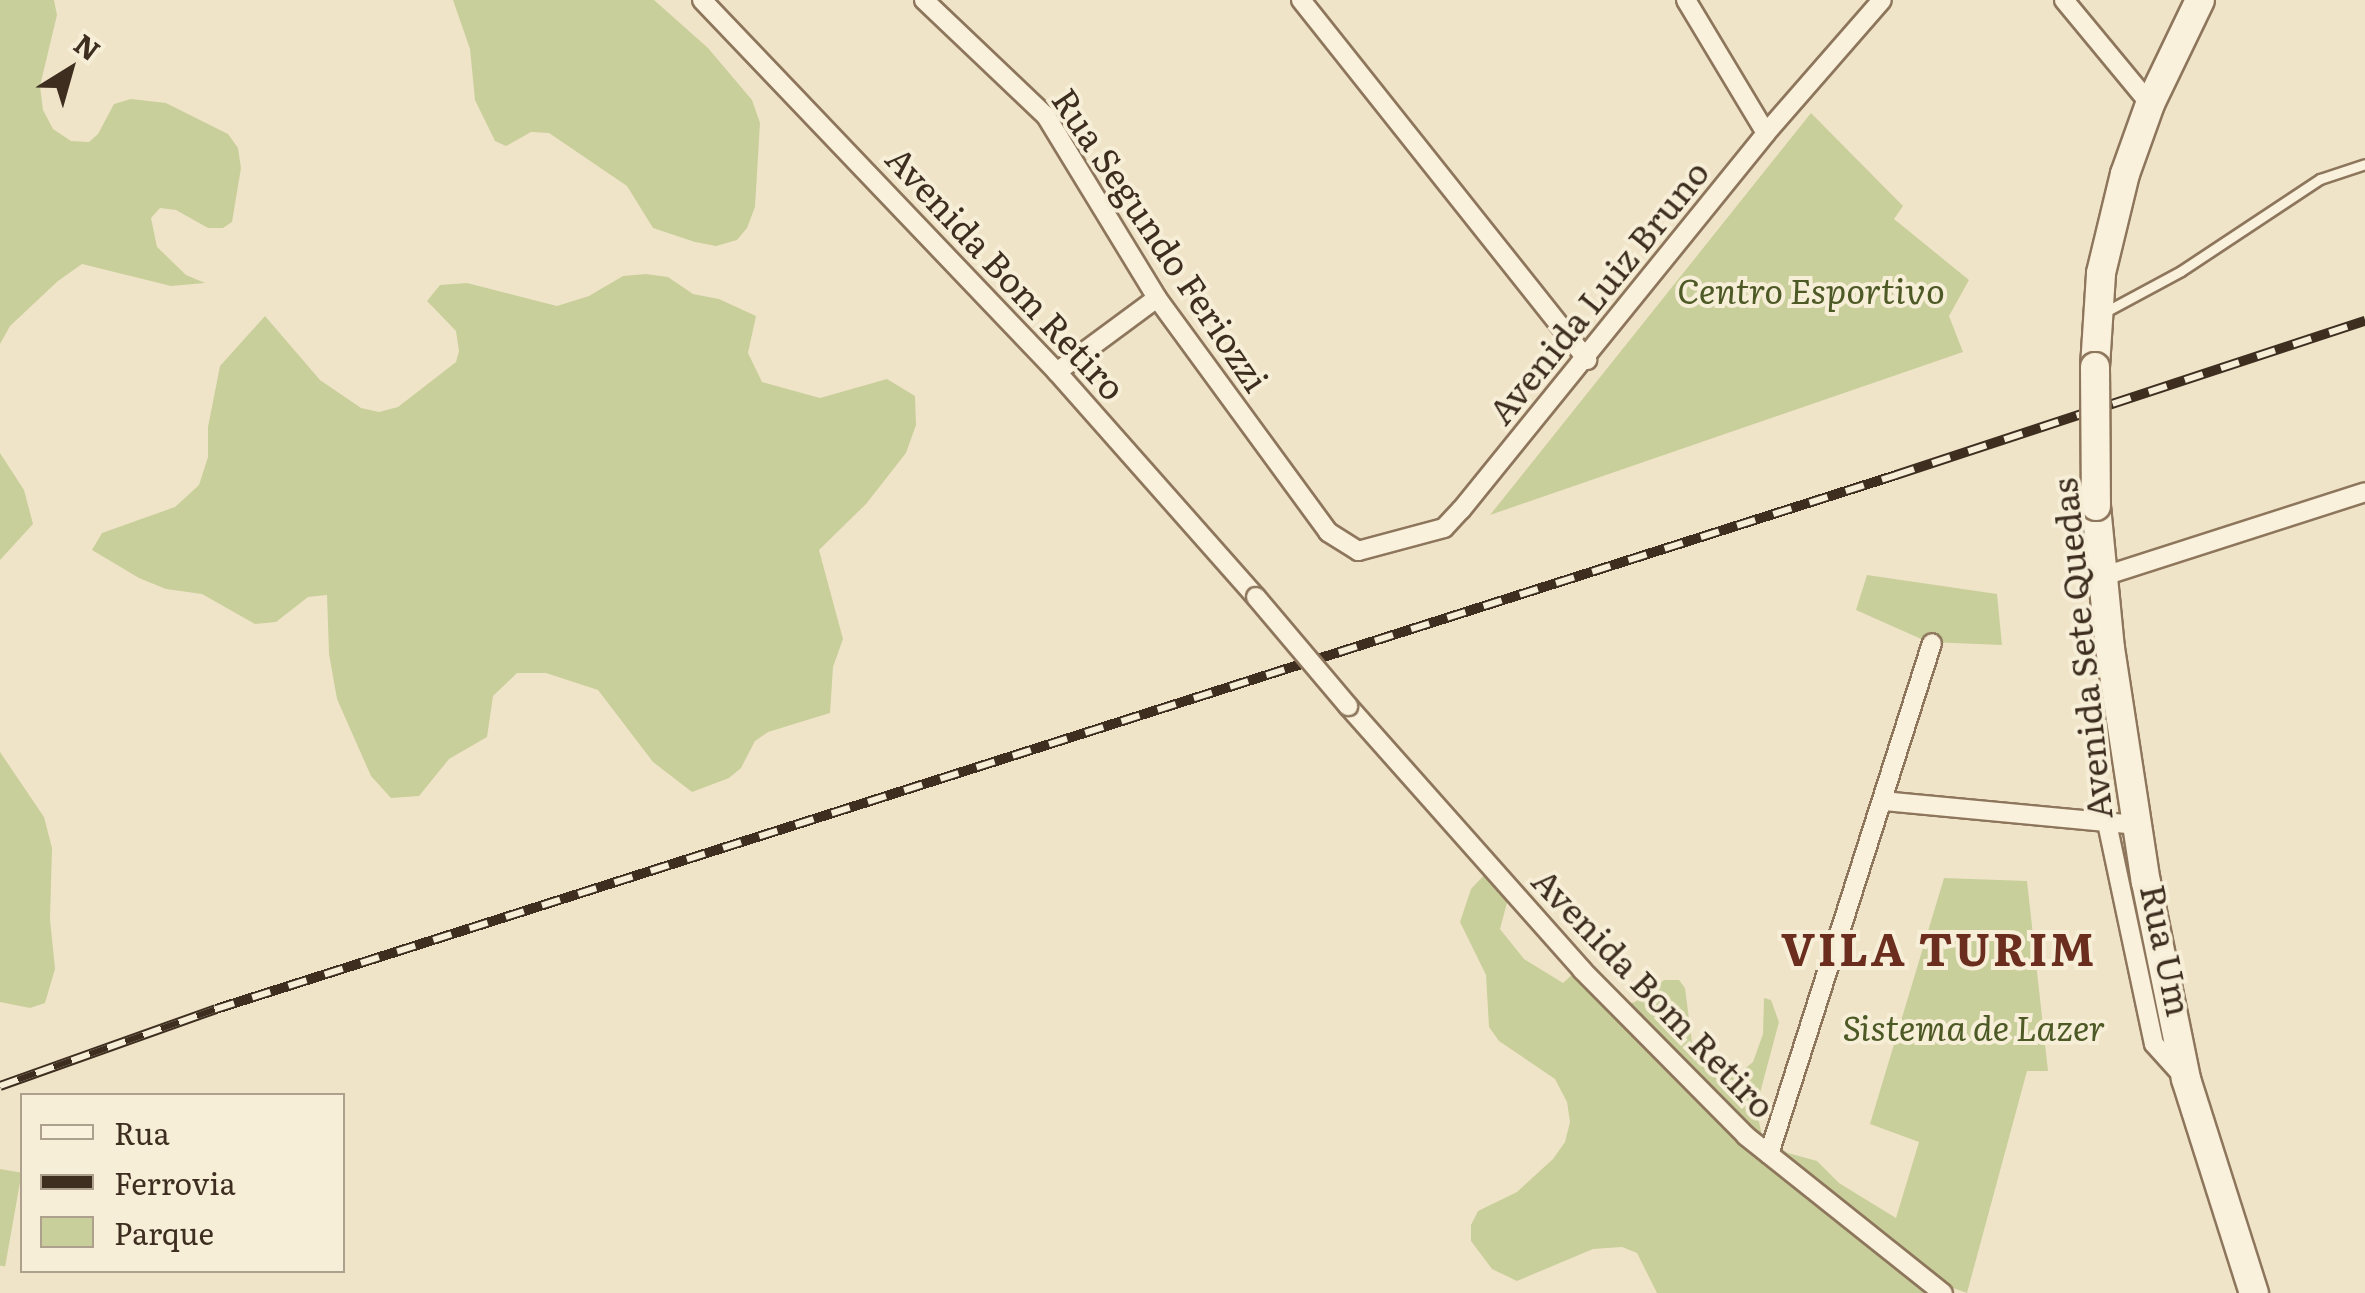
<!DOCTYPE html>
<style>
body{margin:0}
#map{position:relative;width:2365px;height:1293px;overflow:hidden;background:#f0e4c8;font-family:Literata,serif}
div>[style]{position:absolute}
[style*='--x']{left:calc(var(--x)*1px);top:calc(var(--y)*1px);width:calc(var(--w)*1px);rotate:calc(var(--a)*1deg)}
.green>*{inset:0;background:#c9cf9b;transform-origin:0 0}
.roads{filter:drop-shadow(2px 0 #8d765c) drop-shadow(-2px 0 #8d765c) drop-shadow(0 2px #8d765c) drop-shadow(0 -2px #8d765c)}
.lane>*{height:9px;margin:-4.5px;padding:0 4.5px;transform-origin:4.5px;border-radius:4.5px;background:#faf1dc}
.street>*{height:18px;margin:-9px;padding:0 9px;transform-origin:9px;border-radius:9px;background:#faf1dc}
.secondary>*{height:28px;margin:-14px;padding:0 14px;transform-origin:14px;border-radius:14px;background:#faf1dc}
.rail>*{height:10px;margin-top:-5px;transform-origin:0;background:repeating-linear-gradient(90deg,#f7eed8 0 19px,#3d2e20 0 38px);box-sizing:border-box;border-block:2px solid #3d2e20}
.bridges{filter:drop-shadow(2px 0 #8d765c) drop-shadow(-2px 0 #8d765c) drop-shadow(0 2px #8d765c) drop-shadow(0 -2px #8d765c)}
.street-bridge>*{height:18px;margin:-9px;padding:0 9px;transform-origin:9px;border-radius:9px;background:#faf1dc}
.secondary-bridge>*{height:28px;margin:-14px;padding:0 14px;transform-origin:14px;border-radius:14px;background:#faf1dc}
span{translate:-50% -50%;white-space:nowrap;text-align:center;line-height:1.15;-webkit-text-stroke:8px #f7eed8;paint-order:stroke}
.street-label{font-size:35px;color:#3d2e20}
.park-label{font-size:35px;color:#4d5a26;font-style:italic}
.district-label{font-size:45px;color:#6b2e1e;font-weight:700;letter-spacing:2.5px}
.legend{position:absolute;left:20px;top:1093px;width:325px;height:180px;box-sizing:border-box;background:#f7eed8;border:2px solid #ada18e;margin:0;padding:12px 18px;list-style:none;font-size:30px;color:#3d2e20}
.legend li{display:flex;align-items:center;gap:20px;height:50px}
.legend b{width:50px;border:2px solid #ada18e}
.north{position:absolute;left:20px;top:20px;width:100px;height:100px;-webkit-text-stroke:8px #f7eed8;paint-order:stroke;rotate:37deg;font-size:28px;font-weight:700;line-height:40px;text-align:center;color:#3d2e20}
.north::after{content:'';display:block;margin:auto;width:35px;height:45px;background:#3d2e20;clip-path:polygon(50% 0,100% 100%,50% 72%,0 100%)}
</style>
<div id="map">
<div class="green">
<div style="clip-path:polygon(0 0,54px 0,57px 15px,40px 86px,43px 110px,53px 129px,71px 141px,89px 142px,98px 134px,114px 104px,131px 99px,166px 103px,228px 134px,238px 148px,241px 168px,232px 222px,223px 228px,208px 228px,176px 210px,160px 208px,151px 218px,157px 247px,186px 275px,205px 283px,171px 286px,82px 264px,58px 281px,10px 326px,0 344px)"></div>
<div style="clip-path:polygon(453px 0,654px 0,708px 48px,752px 100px,760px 123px,755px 207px,747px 228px,737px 240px,716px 246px,695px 242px,653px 228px,627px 186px,549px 133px,531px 132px,506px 146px,495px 141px,475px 100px,470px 49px)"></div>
<div style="clip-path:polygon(1811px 113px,1903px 206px,1894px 219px,1969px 280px,1949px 316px,1963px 352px,1490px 515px)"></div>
<div style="clip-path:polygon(646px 274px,668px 277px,693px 294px,719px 299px,756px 316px,748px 353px,762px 382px,820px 398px,887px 379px,915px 396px,916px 425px,906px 453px,866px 504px,819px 550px,843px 639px,833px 667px,830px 713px,768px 732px,755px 741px,741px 768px,729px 778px,692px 792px,653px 762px,598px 690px,546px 673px,517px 673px,493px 696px,487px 737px,449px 759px,419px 796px,391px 798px,371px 776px,337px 699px,329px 654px,327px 595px,308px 597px,276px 622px,255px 624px,202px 594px,166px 589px,139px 578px,92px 550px,102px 533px,175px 507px,199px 485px,208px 457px,208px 427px,220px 366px,265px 316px,320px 380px,361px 408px,379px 412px,398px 407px,456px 362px,459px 351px,456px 331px,427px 301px,440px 285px,467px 283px,557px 306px,589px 296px,623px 276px)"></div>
<div style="clip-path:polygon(0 453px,24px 490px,33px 524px,0 560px)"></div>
<div style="clip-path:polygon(1867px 575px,1997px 594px,2002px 645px,1928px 642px,1856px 610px)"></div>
<div style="clip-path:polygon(0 752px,44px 817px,52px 848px,50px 919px,55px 969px,45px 1003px,30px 1008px,0 1002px)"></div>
<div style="clip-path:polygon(1487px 872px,1508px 899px,1500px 929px,1524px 959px,1563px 983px,1576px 971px,1621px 1006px,1635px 1002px,1664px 980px,1679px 980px,1685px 988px,1692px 1042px,1706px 1060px,1726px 1072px,1738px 1074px,1753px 1062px,1763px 1034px,1764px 998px,1771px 1000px,1779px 1022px,1756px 1108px,1762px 1136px,1788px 1153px,1817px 1161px,1839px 1183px,1896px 1218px,1919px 1142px,1870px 1124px,1944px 878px,2027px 881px,2048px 1071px,2027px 1071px,1967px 1293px,1950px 1287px,1949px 1293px,1657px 1293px,1637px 1253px,1622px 1247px,1593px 1249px,1517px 1281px,1492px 1269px,1471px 1241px,1471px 1225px,1478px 1211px,1517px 1192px,1553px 1159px,1565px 1142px,1570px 1122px,1567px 1102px,1555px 1079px,1499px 1041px,1489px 1027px,1486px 975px,1460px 922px,1471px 889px)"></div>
<div style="left:0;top:1169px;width:22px;height:95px;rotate:10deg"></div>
</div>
<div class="roads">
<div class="lane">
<div style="--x:2105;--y:312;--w:86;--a:-28.3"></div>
<div style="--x:2181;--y:271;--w:167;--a:-33.5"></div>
<div style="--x:2320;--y:179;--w:47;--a:-18.4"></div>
</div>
<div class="street">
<div style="--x:702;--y:0;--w:514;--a:46.34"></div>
<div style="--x:1057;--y:372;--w:300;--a:48.5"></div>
<div style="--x:924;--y:0;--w:168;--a:43.6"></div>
<div style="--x:1046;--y:116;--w:213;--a:58.6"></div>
<div style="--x:1157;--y:298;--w:290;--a:53.8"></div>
<div style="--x:1328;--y:532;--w:36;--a:32"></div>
<div style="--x:1358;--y:551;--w:89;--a:-15"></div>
<div style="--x:1444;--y:528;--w:25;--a:-47"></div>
<div style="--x:1461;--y:510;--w:485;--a:-51"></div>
<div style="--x:1766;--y:133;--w:176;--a:-48.9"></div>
<div style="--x:1301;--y:0;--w:460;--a:51.5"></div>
<div style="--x:1686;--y:0;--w:155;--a:59"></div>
<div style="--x:2064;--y:0;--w:135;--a:50.4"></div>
<div style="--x:1057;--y:372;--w:124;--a:-36.5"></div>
<div style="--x:2104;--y:576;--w:274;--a:-17.8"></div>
<div style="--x:1348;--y:706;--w:353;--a:48.4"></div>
<div style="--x:1582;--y:970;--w:233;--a:45.3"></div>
<div style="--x:1746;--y:1136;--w:252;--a:38.6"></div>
<div style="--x:1883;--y:801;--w:255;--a:5.4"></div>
<div style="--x:2107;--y:823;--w:226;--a:78"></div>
<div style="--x:2154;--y:1044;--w:43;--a:47.8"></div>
<div style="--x:1769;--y:1154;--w:536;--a:-72.31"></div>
</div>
<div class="secondary">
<div style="--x:2095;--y:367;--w:94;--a:-86.3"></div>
<div style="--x:2101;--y:273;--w:102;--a:-76.4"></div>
<div style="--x:2125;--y:174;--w:74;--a:-70.3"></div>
<div style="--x:2150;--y:104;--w:115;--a:-64.3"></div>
<div style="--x:2096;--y:506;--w:143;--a:84.4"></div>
<div style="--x:2110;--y:648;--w:237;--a:81.3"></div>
<div style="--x:2146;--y:882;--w:201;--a:78.5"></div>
<div style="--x:2186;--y:1079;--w:225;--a:72.4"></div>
</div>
</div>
<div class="rail">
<div style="--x:0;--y:1086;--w:229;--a:-19.6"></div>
<div style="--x:216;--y:1009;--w:1763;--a:-17.63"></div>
<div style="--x:1896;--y:475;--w:494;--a:-18.2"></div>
</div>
<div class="bridges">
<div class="street-bridge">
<div style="--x:1256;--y:597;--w:143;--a:49.8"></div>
</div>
<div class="secondary-bridge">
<div style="--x:2095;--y:367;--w:139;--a:89.6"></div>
</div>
</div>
<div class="street-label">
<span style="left:1162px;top:239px;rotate:56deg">Rua Segundo Feriozzi</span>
<span style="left:1007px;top:272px;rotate:47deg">Avenida Bom Retiro</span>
<span style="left:1597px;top:291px;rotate:-51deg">Avenida Luiz Bruno</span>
<span style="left:2080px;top:649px;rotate:-96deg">Avenida Sete Quedas</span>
<span style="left:2168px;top:950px;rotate:78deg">Rua Um</span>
<span style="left:1655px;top:992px;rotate:46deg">Avenida Bom Retiro</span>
</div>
<div class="park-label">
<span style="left:1811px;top:289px">Centro Esportivo</span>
<span style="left:1974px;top:1026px">Sistema de Lazer</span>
</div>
<div class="district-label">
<span style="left:1939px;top:947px">VILA TURIM</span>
</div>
<ul class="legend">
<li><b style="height:12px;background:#faf1dc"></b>Rua</li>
<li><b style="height:12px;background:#3d2e20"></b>Ferrovia</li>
<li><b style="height:28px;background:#c9cf9b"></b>Parque</li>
</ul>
<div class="north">N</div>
</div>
